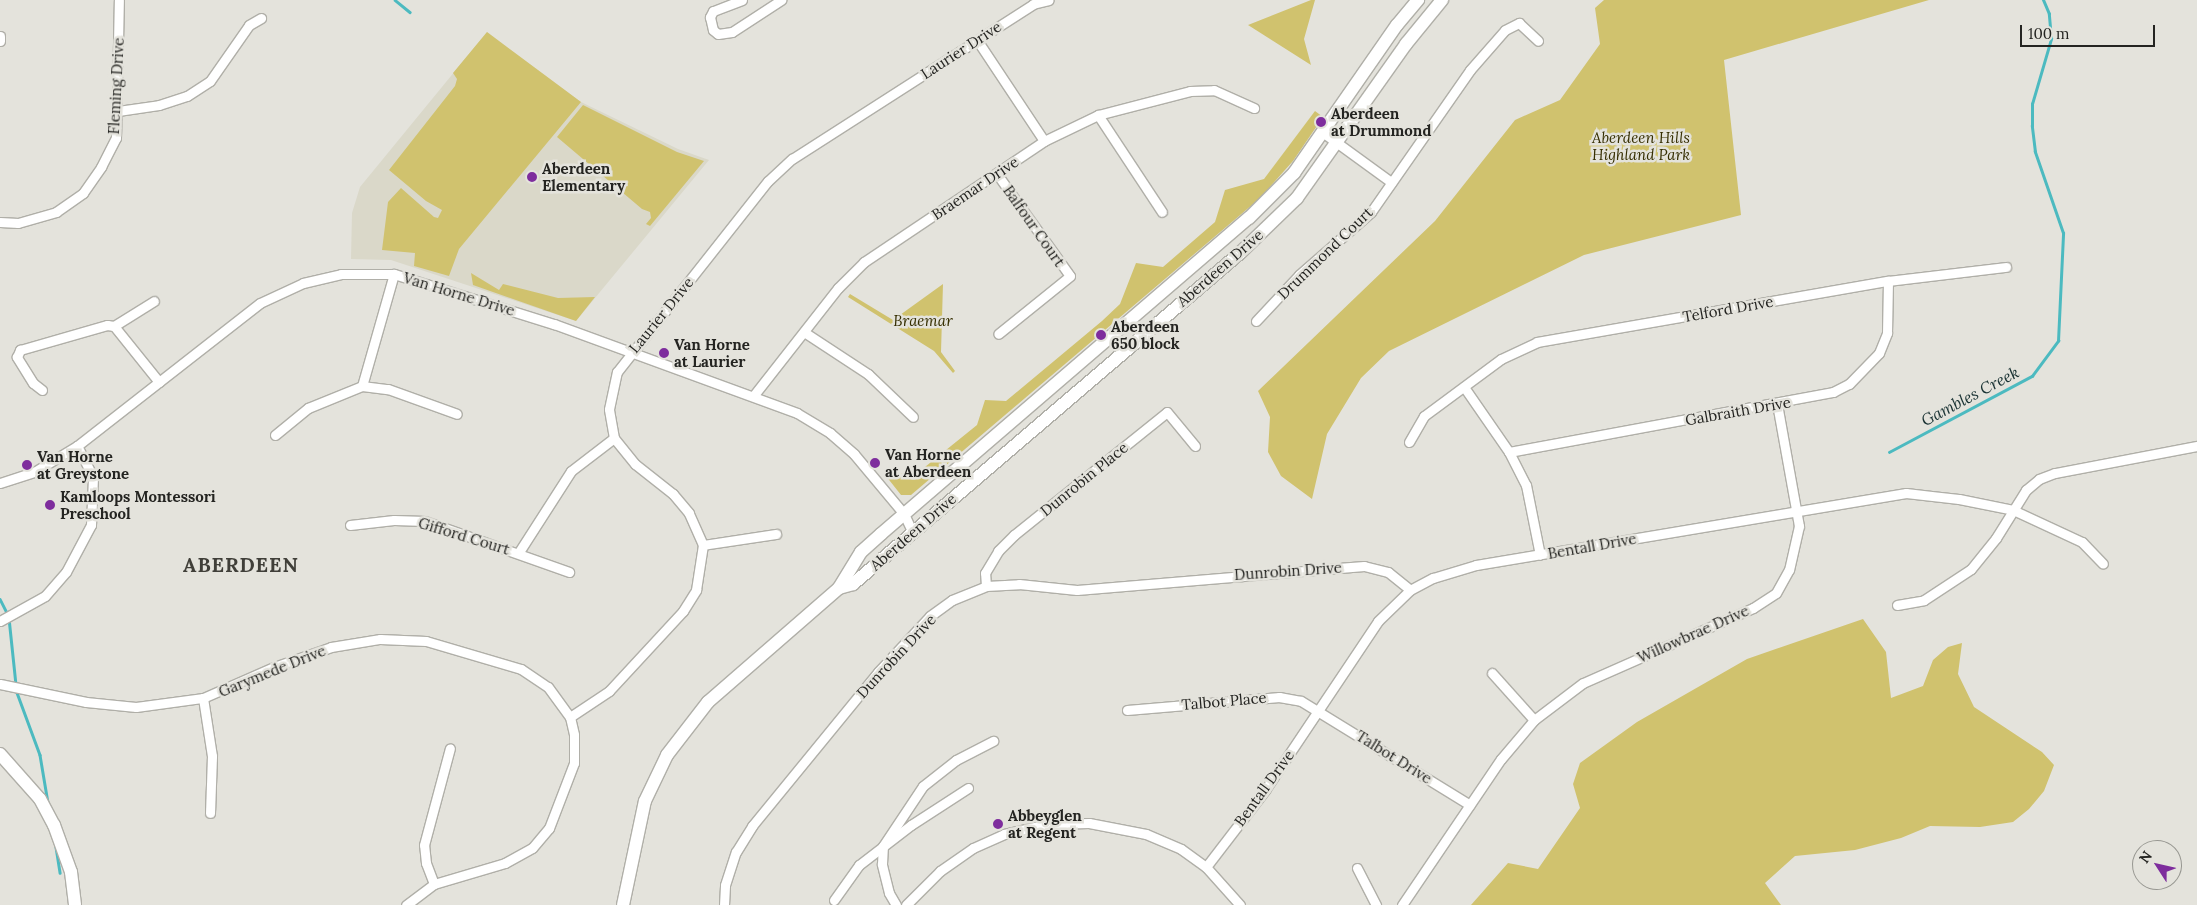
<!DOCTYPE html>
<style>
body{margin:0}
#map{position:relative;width:2197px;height:905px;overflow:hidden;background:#e4e3dc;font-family:Lora,serif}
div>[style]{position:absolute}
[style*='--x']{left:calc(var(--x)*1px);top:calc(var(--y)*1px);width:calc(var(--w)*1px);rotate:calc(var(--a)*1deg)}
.built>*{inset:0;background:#dad8c9}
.green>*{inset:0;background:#d0c26e}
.stream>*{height:2.5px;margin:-1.25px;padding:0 1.25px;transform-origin:1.25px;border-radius:1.25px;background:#4cbac0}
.roads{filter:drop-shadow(1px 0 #b0afa8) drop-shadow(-1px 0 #b0afa8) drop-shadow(0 1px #b0afa8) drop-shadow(0 -1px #b0afa8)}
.minor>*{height:9px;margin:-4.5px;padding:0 4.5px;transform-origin:4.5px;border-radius:4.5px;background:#fff}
.secondary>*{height:12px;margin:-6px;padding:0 6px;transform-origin:6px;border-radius:6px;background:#fff}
.dots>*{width:14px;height:14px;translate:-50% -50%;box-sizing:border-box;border:2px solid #e4e3dc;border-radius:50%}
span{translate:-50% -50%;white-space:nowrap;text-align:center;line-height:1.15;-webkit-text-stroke:5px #e4e3dc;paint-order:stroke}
.street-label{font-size:15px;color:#242421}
.poi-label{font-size:15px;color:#242421;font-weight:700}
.left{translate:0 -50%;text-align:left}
.park-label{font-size:15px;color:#352e01;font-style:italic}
.water-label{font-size:16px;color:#173031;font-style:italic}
.district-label{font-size:20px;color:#403f39;font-weight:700;letter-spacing:1px}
.north{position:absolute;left:2132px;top:840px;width:50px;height:50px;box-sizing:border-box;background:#e4e3dc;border:1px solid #979791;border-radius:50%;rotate:305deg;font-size:14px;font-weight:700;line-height:20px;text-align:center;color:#242421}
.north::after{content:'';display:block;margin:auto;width:18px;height:22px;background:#7e2d9d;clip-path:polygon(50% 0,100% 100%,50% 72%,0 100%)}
.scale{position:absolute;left:2020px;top:25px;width:135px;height:22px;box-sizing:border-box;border:2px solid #242421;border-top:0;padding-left:6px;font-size:15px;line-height:18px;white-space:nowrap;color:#242421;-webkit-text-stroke:4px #e4e3dc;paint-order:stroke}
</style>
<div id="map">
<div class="built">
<div style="clip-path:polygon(487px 32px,581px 102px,678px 149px,709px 160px,576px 321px,391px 260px,351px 259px,352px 213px,360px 187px)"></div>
</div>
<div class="green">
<div style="clip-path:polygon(1311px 0,1315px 0,1304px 39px,1311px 65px,1248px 25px)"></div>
<div style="clip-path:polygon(1604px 0,1929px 0,1724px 60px,1741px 215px,1584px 255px,1389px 351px,1361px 378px,1327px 434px,1312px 499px,1281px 476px,1268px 452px,1270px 417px,1258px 391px,1435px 221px,1515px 120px,1560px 100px,1600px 44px,1595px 8px)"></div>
<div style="clip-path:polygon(487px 32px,581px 102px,459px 249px,449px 276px,414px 266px,415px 253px,382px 250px,388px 202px,401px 188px,434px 217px,438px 218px,442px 210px,426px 201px,389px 170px,455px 86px,457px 79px,453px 73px)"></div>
<div style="clip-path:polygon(583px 105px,677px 152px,704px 161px,650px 226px,646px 224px,651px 218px,650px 212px,642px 209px,557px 137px)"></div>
<div style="clip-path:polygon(1315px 111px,1323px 117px,1293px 161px,1259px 199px,911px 495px,901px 495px,886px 476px,920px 471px,977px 425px,985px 400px,1006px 401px,1102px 321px,1120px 304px,1136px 263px,1163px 267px,1215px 222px,1225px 190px,1264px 179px)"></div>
<div style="clip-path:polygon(471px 273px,499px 290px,503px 284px,558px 298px,595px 297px,576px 321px,473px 285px)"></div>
<div style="clip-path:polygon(943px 284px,941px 352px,955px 371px,953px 373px,934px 351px,848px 297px,850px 294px,893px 320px)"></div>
<div style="clip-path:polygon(1863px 619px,1886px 652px,1891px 698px,1923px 686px,1933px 660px,1948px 647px,1962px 643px,1958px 674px,1974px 707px,2042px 752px,2054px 765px,2044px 791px,2029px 809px,2013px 822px,1980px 827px,1930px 826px,1901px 838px,1855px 850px,1795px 856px,1765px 883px,1781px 905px,1471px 905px,1508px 863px,1538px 869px,1580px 808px,1573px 784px,1580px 763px,1637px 722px,1747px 659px)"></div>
</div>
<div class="stream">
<div style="--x:395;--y:0;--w:19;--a:39"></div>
<div style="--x:1889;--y:452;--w:162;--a:-28"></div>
<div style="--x:2032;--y:376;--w:44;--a:-53.4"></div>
<div style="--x:2058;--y:341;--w:108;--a:-87.3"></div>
<div style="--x:2063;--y:233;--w:86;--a:-109.1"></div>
<div style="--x:2035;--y:152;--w:26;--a:-97"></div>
<div style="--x:2032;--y:126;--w:22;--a:-90"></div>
<div style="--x:2032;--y:104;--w:68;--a:-73.7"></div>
<div style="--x:2051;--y:39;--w:25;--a:-95"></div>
<div style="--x:2049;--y:14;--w:15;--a:-113"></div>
<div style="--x:0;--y:599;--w:16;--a:63"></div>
<div style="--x:9;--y:618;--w:67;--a:84"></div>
<div style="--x:16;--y:690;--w:69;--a:69.7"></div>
<div style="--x:40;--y:755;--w:49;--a:80.5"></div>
<div style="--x:56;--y:847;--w:26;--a:81"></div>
</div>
<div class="roads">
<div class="minor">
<div style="--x:742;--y:0;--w:31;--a:159"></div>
<div style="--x:713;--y:11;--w:7;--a:117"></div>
<div style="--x:710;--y:17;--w:13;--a:77"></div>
<div style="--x:713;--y:30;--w:6;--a:39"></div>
<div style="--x:718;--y:34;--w:14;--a:-8"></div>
<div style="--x:732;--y:32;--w:59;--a:-33.1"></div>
<div style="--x:0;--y:36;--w:5;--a:90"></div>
<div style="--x:977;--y:40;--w:121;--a:56.4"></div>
<div style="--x:118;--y:111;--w:41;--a:-8.3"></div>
<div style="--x:159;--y:105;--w:29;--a:-18"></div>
<div style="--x:187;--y:96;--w:27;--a:-33"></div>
<div style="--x:210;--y:81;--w:68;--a:-55.1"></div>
<div style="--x:249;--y:25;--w:14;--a:-30"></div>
<div style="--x:1098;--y:115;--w:116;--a:56.6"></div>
<div style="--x:1325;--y:134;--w:82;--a:36"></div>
<div style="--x:997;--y:174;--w:125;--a:54.4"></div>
<div style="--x:1070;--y:276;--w:92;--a:141.1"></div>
<div style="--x:0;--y:222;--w:18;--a:3"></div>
<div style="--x:18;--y:223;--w:40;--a:-16"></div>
<div style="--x:56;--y:212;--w:33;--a:-35"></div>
<div style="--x:83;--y:193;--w:32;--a:-55"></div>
<div style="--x:101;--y:167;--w:33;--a:-63"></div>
<div style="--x:116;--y:138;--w:138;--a:-88.8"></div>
<div style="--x:1256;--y:321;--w:63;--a:-46.9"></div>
<div style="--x:1299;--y:275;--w:96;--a:-41.2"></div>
<div style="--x:1371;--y:212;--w:173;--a:-55.1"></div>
<div style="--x:1470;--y:70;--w:53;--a:-48.8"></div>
<div style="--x:1505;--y:30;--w:16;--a:-27"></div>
<div style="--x:1519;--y:23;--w:26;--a:43"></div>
<div style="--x:114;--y:326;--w:47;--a:-32"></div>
<div style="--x:804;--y:332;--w:77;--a:33.3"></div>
<div style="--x:868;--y:374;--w:62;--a:43.7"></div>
<div style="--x:362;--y:386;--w:116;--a:-74.1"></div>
<div style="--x:1464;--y:387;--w:79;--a:55.3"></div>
<div style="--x:1509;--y:452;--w:37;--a:63"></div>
<div style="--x:1526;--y:485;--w:71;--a:78.7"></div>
<div style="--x:42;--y:390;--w:11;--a:-142"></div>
<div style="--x:33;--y:383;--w:31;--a:-122"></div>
<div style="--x:17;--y:357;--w:8;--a:-67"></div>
<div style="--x:20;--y:350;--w:91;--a:-16"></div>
<div style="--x:107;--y:325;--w:7;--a:8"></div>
<div style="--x:114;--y:326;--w:72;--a:51.2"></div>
<div style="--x:754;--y:395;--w:136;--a:-51.9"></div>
<div style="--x:838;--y:288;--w:37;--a:-45"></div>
<div style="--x:864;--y:262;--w:217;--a:-33.9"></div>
<div style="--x:1044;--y:141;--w:60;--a:-25.7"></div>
<div style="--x:1098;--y:115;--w:95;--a:-14.6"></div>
<div style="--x:1190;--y:91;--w:24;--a:-2"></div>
<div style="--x:1214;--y:90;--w:44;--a:24.2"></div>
<div style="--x:275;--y:435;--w:43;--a:-39.3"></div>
<div style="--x:308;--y:408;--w:58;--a:-22.2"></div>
<div style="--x:362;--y:386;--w:26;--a:7"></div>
<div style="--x:388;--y:389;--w:73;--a:19.9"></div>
<div style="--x:1409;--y:442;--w:30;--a:-60"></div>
<div style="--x:1424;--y:416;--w:96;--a:-36.5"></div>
<div style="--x:1501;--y:359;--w:40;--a:-25"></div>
<div style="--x:1537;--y:342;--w:356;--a:-9.9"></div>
<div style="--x:1888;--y:281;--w:119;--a:-6.8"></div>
<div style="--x:1509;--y:452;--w:330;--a:-10.5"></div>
<div style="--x:1833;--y:392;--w:18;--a:-27"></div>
<div style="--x:1849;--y:384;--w:43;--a:-45.9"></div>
<div style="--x:1879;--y:353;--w:22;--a:-68"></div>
<div style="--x:1887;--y:333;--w:52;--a:-88.9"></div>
<div style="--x:0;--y:483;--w:36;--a:-18"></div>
<div style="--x:34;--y:472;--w:50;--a:-31.2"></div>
<div style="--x:77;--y:446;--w:232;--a:-38"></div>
<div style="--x:260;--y:303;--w:47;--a:-24.9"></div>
<div style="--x:303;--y:283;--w:39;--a:-13"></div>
<div style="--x:341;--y:274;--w:53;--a:0"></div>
<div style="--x:394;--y:274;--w:168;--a:17.4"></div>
<div style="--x:554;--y:324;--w:259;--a:20.1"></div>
<div style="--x:797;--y:413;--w:39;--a:31"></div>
<div style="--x:830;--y:433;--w:32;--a:41"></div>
<div style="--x:854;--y:454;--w:78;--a:50.2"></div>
<div style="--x:904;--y:514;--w:19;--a:65"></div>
<div style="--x:350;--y:525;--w:44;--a:-6.5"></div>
<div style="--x:394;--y:520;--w:31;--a:2"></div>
<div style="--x:425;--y:521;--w:153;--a:19.5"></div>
<div style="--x:703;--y:545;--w:74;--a:-8.6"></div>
<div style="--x:519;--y:552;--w:96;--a:-57.3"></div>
<div style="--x:571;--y:471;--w:54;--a:-37.5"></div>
<div style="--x:986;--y:586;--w:13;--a:-94"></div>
<div style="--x:985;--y:573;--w:26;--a:-59"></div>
<div style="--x:998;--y:551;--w:23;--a:-45"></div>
<div style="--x:1014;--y:535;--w:196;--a:-38.8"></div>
<div style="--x:1167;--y:412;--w:44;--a:50.5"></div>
<div style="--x:1897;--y:605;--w:27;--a:-10"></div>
<div style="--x:1924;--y:600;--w:56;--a:-33.4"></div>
<div style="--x:1971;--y:569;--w:40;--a:-51"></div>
<div style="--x:1996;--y:538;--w:57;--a:-58"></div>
<div style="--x:2026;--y:490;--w:17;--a:-40"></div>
<div style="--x:2039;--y:479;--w:17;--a:-21"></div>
<div style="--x:2055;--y:473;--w:145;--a:-10.8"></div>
<div style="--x:0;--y:621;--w:51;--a:-29.1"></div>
<div style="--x:45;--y:596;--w:32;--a:-49"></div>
<div style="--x:66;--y:572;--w:53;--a:-62"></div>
<div style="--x:91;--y:525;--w:48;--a:-87.6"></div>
<div style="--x:93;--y:477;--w:35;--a:-117"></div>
<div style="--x:1492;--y:673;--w:63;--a:48.2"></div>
<div style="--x:0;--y:684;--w:88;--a:11.8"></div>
<div style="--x:86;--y:702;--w:50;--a:5.7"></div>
<div style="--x:136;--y:707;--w:68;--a:-7.7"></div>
<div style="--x:203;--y:698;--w:77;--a:-23.6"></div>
<div style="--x:274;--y:667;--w:60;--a:-19.3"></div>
<div style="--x:331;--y:647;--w:50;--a:-9.3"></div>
<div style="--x:380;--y:639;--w:46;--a:2.5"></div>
<div style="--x:426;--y:641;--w:99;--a:16.4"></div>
<div style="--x:521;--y:669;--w:32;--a:34"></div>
<div style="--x:548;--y:687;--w:37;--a:54"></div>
<div style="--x:570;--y:717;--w:18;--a:77"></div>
<div style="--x:574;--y:735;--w:28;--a:90"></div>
<div style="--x:574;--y:763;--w:70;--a:111"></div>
<div style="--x:549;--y:828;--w:26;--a:130"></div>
<div style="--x:532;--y:848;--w:31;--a:151"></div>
<div style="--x:505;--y:863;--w:74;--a:163.5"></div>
<div style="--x:434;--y:884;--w:35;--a:143"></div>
<div style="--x:203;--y:698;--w:59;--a:81.2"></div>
<div style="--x:212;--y:756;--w:57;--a:92"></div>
<div style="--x:1127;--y:710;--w:153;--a:-4.9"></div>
<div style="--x:1279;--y:697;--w:22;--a:10"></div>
<div style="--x:1301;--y:701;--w:198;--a:31.6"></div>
<div style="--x:570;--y:717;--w:47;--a:-33.7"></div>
<div style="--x:609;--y:691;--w:109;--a:-47.2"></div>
<div style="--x:683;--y:611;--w:25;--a:-58"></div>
<div style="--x:696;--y:590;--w:46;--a:-81.2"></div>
<div style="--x:703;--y:545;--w:35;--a:-114"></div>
<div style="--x:689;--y:513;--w:25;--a:-130"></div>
<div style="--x:673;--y:494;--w:48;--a:-141.7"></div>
<div style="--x:635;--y:464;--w:33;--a:-129"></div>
<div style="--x:614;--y:438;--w:29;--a:-100"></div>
<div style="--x:609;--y:409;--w:38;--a:-78"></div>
<div style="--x:617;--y:372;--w:243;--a:-51.7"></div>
<div style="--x:768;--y:181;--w:33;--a:-43"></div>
<div style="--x:792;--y:159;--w:287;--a:-32.7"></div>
<div style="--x:1033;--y:4;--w:16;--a:-14"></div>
<div style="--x:1206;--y:867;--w:97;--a:-52.5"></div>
<div style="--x:1265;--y:790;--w:203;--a:-56.2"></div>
<div style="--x:1378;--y:621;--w:45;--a:-44.1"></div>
<div style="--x:1410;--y:590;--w:26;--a:-28"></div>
<div style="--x:1433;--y:578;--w:45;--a:-16.8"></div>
<div style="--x:1476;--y:565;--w:436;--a:-9.5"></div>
<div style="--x:1906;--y:493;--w:53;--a:6.5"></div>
<div style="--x:1959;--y:499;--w:55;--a:11.5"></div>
<div style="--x:2013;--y:510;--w:76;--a:24.9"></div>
<div style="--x:2082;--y:542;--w:30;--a:46"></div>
<div style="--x:1357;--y:868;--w:42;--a:62.8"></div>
<div style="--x:434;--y:884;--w:22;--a:-111"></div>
<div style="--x:426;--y:863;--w:18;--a:-96"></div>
<div style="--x:424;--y:845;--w:100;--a:-75"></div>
<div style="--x:834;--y:900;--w:43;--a:-54.5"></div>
<div style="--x:859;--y:865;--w:66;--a:-37.6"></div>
<div style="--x:911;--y:825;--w:68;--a:-33"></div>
<div style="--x:724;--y:905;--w:20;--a:-87"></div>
<div style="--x:725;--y:885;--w:35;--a:-72"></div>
<div style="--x:736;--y:852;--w:31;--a:-58"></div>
<div style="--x:752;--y:826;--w:199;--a:-50.7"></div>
<div style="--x:878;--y:672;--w:76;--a:-47.1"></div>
<div style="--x:930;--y:616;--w:27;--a:-36"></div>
<div style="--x:952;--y:600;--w:37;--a:-22"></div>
<div style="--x:986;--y:586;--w:33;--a:-3"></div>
<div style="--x:1019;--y:584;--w:58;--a:5.9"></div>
<div style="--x:1077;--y:590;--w:288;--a:-4.8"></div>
<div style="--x:1364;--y:566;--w:25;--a:14"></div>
<div style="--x:1388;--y:572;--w:28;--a:39"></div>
<div style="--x:896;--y:905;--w:14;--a:-120"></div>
<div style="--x:889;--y:893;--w:30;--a:-104"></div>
<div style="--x:882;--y:864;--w:18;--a:-87"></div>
<div style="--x:883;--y:846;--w:72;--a:-56.3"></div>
<div style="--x:923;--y:786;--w:42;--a:-38.2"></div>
<div style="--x:956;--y:760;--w:42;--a:-27.2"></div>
<div style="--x:906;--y:905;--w:48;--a:-45"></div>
<div style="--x:940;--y:871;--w:40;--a:-34.9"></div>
<div style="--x:973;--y:848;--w:34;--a:-24"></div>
<div style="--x:1004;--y:834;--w:44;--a:-13.1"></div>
<div style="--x:1047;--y:824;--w:42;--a:-1.4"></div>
<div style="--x:1089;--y:823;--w:58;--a:10.9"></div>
<div style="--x:1146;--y:834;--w:38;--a:23"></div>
<div style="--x:1181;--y:849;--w:31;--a:36"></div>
<div style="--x:1206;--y:867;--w:51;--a:48.2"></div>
<div style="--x:1402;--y:905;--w:176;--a:-55.9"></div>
<div style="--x:1501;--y:759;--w:51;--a:-49.8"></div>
<div style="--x:1534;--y:720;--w:61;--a:-37.1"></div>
<div style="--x:1583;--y:683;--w:186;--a:-23.8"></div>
<div style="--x:1753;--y:608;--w:27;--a:-33"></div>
<div style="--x:1776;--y:593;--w:26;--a:-61"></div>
<div style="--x:1789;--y:570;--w:45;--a:-77.2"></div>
<div style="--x:1799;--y:526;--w:124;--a:-100.2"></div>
</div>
<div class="secondary">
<div style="--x:839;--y:588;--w:42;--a:-58.6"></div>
<div style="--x:861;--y:552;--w:27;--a:-42"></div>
<div style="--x:881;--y:534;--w:485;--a:-40.7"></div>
<div style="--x:1249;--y:218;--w:64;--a:-45"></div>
<div style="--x:1294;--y:173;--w:180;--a:-55.2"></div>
<div style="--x:1397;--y:25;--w:33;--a:-50"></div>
<div style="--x:0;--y:754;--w:60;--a:48.4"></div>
<div style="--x:40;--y:799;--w:30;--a:62"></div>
<div style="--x:54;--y:825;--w:50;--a:70.1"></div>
<div style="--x:71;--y:872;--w:33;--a:83"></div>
<div style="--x:623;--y:905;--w:106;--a:-78.1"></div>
<div style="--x:645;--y:801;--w:51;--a:-64.4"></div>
<div style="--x:667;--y:755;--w:67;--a:-52.3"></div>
<div style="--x:708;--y:702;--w:174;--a:-41"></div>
<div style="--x:839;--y:588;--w:15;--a:-16"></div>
<div style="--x:853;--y:584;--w:509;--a:-40.54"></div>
<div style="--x:1240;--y:253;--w:79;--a:-44"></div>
<div style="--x:1297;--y:198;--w:189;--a:-54.7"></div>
<div style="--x:1406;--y:44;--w:57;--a:-50.7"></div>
</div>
</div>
<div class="dots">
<div style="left:1321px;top:122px;background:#7e2d9d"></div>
<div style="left:532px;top:177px;background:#7e2d9d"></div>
<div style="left:1101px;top:335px;background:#7e2d9d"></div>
<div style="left:664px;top:353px;background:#7e2d9d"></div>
<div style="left:875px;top:463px;background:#7e2d9d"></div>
<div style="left:27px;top:465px;background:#7e2d9d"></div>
<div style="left:50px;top:505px;background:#7e2d9d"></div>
<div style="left:998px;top:824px;background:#7e2d9d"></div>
</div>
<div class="street-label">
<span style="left:961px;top:50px;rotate:-33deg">Laurier Drive</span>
<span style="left:116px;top:86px;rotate:-87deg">Fleming Drive</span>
<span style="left:975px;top:188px;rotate:-34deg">Braemar Drive</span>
<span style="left:1034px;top:226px;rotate:55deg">Balfour Court</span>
<span style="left:1325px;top:253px;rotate:-44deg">Drummond Court</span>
<span style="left:1220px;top:268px;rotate:-41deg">Aberdeen Drive</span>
<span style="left:459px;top:294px;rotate:17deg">Van Horne Drive</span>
<span style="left:1728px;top:309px;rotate:-10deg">Telford Drive</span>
<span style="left:661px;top:315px;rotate:-51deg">Laurier Drive</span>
<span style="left:1738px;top:411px;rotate:-10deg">Galbraith Drive</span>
<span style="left:1084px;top:479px;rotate:-39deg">Dunrobin Place</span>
<span style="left:913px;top:532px;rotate:-41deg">Aberdeen Drive</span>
<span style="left:464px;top:536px;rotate:17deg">Gifford Court</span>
<span style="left:1592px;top:546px;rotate:-10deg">Bentall Drive</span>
<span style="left:1288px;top:571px;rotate:-4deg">Dunrobin Drive</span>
<span style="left:1693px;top:634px;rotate:-24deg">Willowbrae Drive</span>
<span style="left:896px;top:656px;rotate:-47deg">Dunrobin Drive</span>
<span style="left:272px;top:671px;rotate:-22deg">Garymede Drive</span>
<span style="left:1224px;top:701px;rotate:-5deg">Talbot Place</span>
<span style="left:1394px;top:757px;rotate:32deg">Talbot Drive</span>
<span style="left:1264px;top:788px;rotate:-54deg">Bentall Drive</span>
</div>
<div class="poi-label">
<span class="left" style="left:1331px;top:122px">Aberdeen<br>at Drummond</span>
<span class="left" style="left:542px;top:177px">Aberdeen<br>Elementary</span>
<span class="left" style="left:1111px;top:335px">Aberdeen<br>650 block</span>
<span class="left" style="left:674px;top:353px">Van Horne<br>at Laurier</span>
<span class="left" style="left:885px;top:463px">Van Horne<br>at Aberdeen</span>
<span class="left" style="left:37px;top:465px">Van Horne<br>at Greystone</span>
<span class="left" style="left:60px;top:505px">Kamloops Montessori<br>Preschool</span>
<span class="left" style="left:1008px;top:824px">Abbeyglen<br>at Regent</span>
</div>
<div class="park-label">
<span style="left:1641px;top:146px">Aberdeen Hills<br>Highland Park</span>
<span style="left:923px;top:321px">Braemar</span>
</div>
<div class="water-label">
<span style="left:1970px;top:396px;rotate:-28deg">Gambles Creek</span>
</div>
<div class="district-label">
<span style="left:241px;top:564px">ABERDEEN</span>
</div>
<div class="north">N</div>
<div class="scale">100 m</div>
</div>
